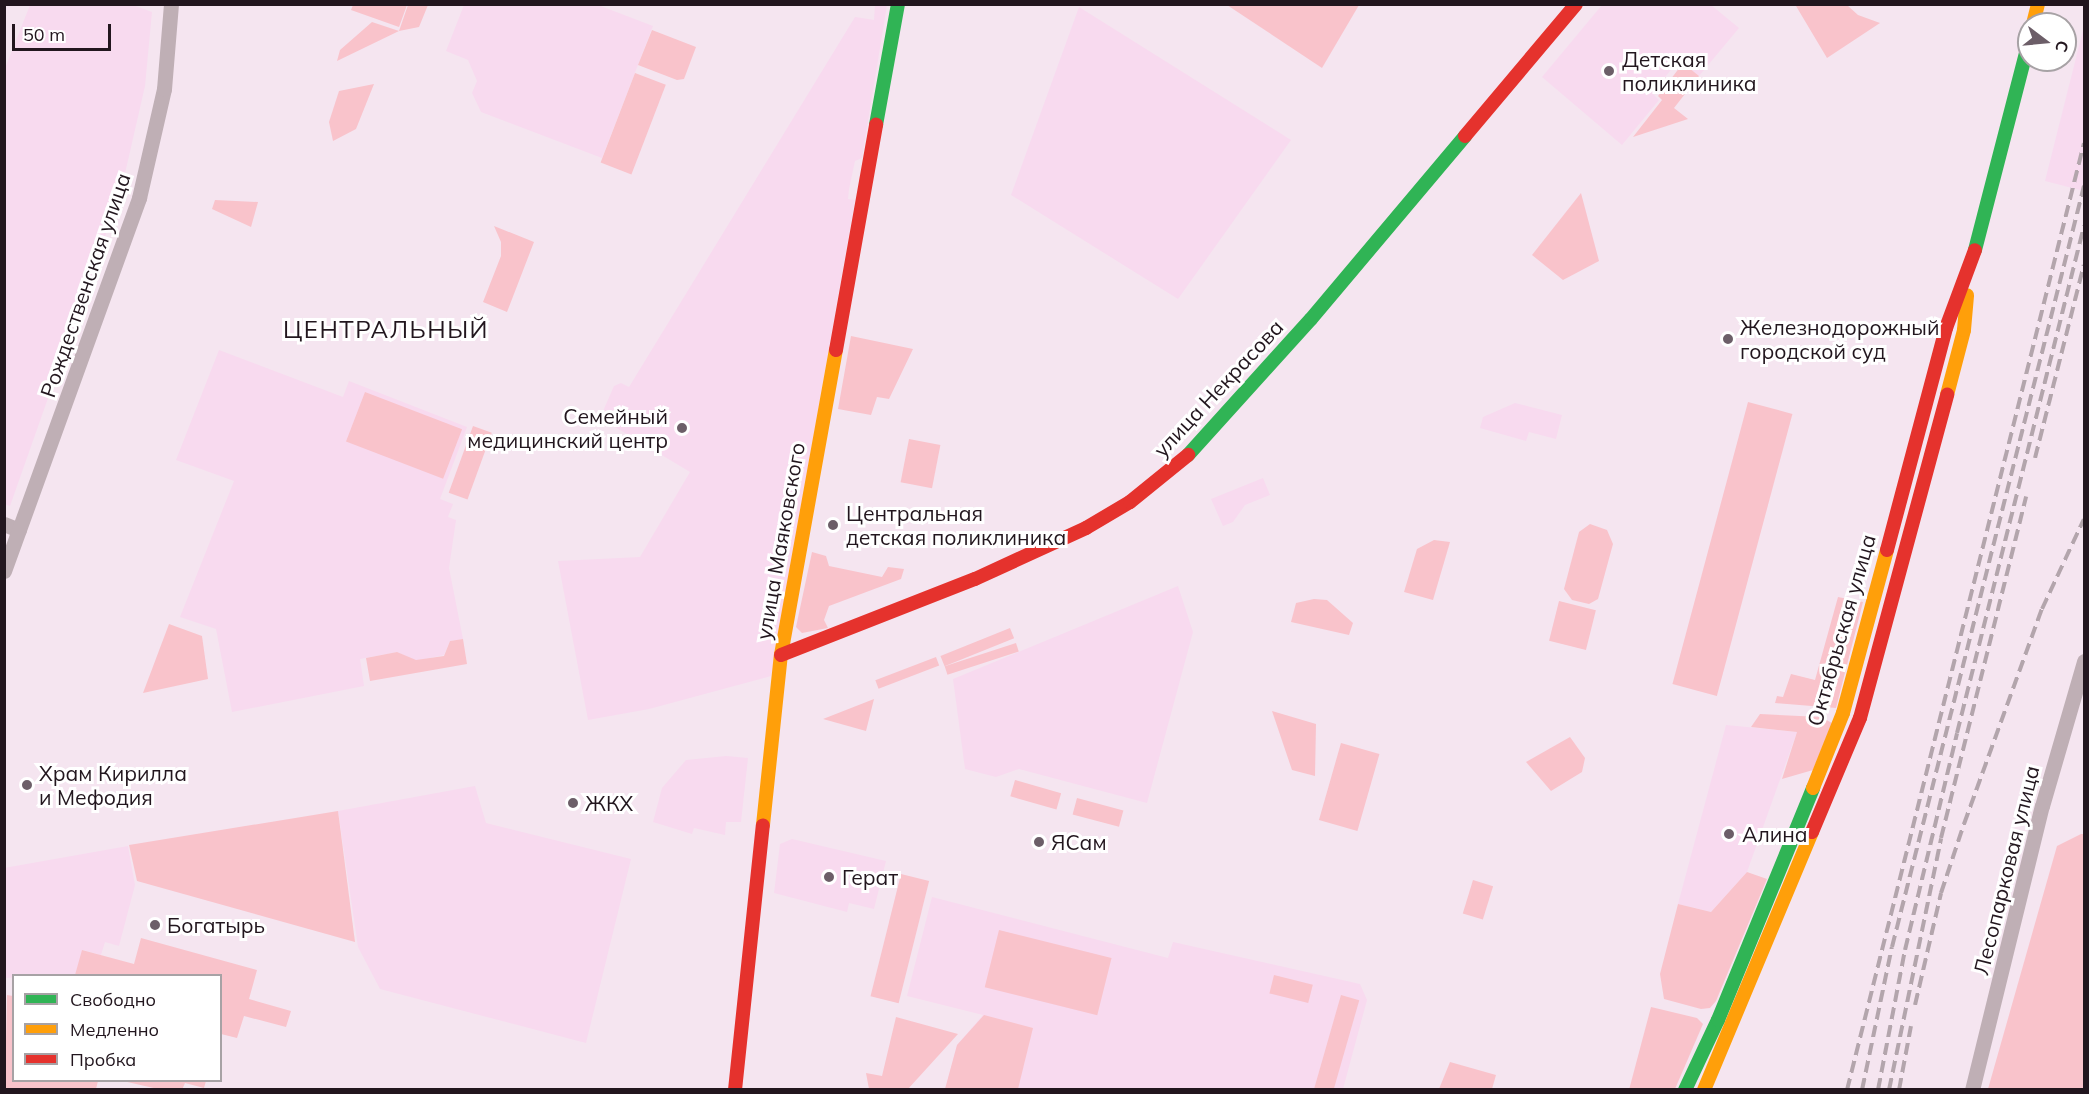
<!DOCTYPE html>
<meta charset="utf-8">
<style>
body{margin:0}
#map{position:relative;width:2089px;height:1094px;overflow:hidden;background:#f5e5f0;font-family:Mulish,sans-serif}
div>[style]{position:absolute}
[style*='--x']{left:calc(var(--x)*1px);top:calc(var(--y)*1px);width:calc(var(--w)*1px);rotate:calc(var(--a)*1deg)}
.built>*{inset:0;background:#f8daef}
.green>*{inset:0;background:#f9c3cb;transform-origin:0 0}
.street>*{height:15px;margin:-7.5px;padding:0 7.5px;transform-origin:7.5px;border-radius:7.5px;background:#bfafb5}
.fast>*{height:14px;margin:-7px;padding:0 7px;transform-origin:7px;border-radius:7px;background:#30b455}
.slow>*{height:14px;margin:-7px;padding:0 7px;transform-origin:7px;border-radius:7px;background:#ff9f0a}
.jam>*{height:14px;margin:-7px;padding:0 7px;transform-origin:7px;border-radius:7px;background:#e5322d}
.rail>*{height:4px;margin-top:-2px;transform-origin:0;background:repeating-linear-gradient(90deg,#b3a5ac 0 12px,transparent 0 18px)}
.dots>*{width:16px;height:16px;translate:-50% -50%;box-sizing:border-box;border:3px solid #fff;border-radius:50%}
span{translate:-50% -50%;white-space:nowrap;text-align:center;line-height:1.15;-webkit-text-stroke:6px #fff;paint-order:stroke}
.poi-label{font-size:21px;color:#22161e}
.left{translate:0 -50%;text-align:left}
.right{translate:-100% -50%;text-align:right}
.street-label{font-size:21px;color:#22161e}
.quarter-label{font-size:24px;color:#22161e;letter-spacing:1.5px}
.frame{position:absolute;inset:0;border:6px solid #22161e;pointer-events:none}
.legend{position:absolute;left:12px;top:974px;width:210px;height:108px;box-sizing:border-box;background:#fff;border:2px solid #a7a2a5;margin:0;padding:8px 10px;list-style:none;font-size:18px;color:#22161e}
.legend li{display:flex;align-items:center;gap:12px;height:30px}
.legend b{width:30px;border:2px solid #a7a2a5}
.north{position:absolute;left:2017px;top:12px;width:60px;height:60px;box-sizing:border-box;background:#fff;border:2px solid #a7a2a5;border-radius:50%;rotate:106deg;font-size:16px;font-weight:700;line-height:24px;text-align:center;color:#22161e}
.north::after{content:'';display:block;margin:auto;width:21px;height:27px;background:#6c5e68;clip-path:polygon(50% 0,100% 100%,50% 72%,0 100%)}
.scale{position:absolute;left:12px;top:24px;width:99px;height:27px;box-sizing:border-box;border:3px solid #22161e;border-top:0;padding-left:8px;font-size:18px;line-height:21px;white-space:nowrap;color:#22161e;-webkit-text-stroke:4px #fff;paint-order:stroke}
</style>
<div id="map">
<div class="built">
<div style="clip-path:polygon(30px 5px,133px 5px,152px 12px,145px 86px,121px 191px,10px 506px,4px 504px,4px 71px)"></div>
<div style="clip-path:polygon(464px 5px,598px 5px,653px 26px,602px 158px,481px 112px,472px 93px,477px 81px,468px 60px,446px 51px)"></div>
<div style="clip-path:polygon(875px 5px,887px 5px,862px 158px,855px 161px,849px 189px,848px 199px,855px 200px,771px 676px,649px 709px,588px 720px,558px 561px,640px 557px,690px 472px,600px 418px,614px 386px,621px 383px,629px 387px,855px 17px,874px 20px)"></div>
<div style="clip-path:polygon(1602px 5px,1711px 5px,1739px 28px,1699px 76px,1679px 60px,1652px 93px,1659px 100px,1622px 145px,1542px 77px)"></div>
<div style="clip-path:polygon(1079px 7px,1291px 140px,1178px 299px,1011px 195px)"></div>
<div style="clip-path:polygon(2084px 26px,2084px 191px,2045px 181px)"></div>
<div style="clip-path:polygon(219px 350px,343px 397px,349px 381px,467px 427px,440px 499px,453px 504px,448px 517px,456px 520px,449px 568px,463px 639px,450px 641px,444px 655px,416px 661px,397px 652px,360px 659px,364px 686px,232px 712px,216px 629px,180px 617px,234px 481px,176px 460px)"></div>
<div style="clip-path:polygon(1515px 403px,1562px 415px,1556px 439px,1529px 432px,1526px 441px,1480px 428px,1483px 417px)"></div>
<div style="clip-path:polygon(1263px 478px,1270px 495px,1245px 505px,1233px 522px,1223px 526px,1211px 499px)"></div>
<div style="clip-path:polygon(1178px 586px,1193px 632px,1147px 803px,1019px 769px,996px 777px,965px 769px,953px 679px)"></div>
<div style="clip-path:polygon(1726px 725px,1797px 732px,1747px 872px,1711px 912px,1678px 904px)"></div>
<div style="clip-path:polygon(726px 756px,748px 758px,741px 822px,726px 822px,725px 835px,694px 828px,692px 834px,653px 822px,662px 788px,686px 760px)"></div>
<div style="clip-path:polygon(475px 786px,486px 823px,631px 859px,586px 1043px,380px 989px,358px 947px,338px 811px)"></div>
<div style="clip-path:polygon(792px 839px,886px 861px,874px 909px,849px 903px,847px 912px,774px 893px,780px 844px)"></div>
<div style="clip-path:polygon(128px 846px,135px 885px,119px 946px,105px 942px,101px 955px,83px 950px,75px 975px,5px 978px,4px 868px)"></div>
<div style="clip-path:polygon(932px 897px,1168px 958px,1173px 942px,1360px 984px,1367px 1000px,1343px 1089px,945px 1090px,957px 1045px,983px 1015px,907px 996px)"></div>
</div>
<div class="green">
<div style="clip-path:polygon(353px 5px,353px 4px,407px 5px,399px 27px,351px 10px)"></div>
<div style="clip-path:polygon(408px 5px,428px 5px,419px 27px,399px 31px,337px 61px,340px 50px,372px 22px,399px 31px)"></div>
<div style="clip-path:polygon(1227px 5px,1359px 5px,1322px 68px)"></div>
<div style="clip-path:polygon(1847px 5px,1858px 15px,1880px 23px,1827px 58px,1796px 6px)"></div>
<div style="clip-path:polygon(652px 30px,696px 47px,684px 79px,677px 80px,638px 65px)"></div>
<div style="clip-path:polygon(1683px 63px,1699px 76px,1674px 108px,1688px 119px,1633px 137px,1662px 100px,1658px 96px)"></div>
<div style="left:635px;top:73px;width:33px;height:96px;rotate:21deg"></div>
<div style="clip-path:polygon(374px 84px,356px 129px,333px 141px,329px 122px,339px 91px)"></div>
<div style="clip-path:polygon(1581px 193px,1599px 261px,1563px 280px,1532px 255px)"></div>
<div style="clip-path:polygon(215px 200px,258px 202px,251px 227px,212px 209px)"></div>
<div style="clip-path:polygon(494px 226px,534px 242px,507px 312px,483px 302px,501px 256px,501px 242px)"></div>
<div style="clip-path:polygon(851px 336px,913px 349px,889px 399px,877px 397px,871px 415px,838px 409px)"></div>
<div style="left:365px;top:392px;width:104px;height:53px;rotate:21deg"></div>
<div style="left:1748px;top:402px;width:46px;height:292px;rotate:15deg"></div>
<div style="left:473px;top:426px;width:20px;height:71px;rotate:20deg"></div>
<div style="left:909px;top:439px;width:32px;height:44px;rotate:11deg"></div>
<div style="clip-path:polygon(1590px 524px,1607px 530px,1613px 544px,1598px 599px,1589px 604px,1572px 600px,1564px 589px,1579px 532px)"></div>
<div style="clip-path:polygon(1434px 540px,1450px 542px,1433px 600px,1404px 592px,1417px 549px)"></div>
<div style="clip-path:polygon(812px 552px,826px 556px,829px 566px,882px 577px,888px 567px,904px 569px,901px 579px,829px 606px,824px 620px,828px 628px,802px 633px,796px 627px)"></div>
<div style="clip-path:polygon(1838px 597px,1863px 602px,1836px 708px,1775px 703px,1777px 696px,1783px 697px,1791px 674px,1815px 680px)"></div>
<div style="clip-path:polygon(1314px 599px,1327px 600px,1353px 623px,1349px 635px,1291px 622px,1296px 603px)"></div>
<div style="left:1559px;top:601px;width:38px;height:41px;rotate:14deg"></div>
<div style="clip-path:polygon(169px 624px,202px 636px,208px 679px,143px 693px)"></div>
<div style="left:1010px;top:628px;width:11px;height:75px;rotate:68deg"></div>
<div style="clip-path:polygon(463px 639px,467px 664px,370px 681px,366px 658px,397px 652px,416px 660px,444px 656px,450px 641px)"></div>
<div style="left:1016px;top:643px;width:9px;height:75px;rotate:72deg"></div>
<div style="left:936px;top:657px;width:9px;height:65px;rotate:69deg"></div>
<div style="clip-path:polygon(874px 699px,866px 731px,823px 719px)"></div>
<div style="clip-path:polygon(1272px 711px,1316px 724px,1315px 776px,1292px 770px)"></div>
<div style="clip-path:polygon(1760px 714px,1821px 717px,1832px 723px,1813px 770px,1782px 779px,1797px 732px,1751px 727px)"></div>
<div style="clip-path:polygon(1570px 737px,1585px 758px,1582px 772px,1551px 791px,1526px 762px)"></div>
<div style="left:1341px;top:743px;width:40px;height:80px;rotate:16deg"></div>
<div style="left:1015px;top:780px;width:48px;height:17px;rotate:16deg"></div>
<div style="left:1077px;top:798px;width:48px;height:17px;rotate:15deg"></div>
<div style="clip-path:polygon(338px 811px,355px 942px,137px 881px,129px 845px)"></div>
<div style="clip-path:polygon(2081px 834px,2084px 834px,2084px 1089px,1988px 1089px,2057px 846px)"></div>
<div style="clip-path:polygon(1747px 872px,1767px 879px,1716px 1001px,1710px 1008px,1701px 1009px,1664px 999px,1660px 974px,1678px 904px,1711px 912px)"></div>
<div style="left:901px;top:874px;width:29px;height:126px;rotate:14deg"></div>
<div style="left:1473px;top:880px;width:21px;height:35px;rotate:17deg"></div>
<div style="left:999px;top:930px;width:116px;height:59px;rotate:14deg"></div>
<div style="clip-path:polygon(141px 938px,257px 970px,249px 999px,291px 1011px,286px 1027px,244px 1016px,237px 1038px,221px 1034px,220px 976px,75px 975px,82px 950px,134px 964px)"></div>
<div style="left:1274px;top:975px;width:40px;height:19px;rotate:14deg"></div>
<div style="clip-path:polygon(7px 995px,13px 996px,14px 1080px,98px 1081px,96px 1089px,5px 1089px)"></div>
<div style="left:1341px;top:995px;width:19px;height:97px;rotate:16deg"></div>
<div style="clip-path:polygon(1651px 1007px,1697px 1018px,1703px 1024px,1675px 1089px,1629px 1090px)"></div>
<div style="clip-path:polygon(984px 1015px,1033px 1028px,1018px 1089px,945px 1089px,957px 1045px)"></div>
<div style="clip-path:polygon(896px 1017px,958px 1034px,908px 1089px,869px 1089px,866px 1073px,882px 1076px)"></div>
<div style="clip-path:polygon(1450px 1062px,1496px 1075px,1492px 1089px,1439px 1089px)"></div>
<div style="clip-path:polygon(123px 1081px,206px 1081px,204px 1088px,185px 1083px,182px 1090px,158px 1089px)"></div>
</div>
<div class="street">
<div style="--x:4;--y:524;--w:16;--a:22"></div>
<div style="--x:4;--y:571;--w:397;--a:-70.1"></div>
<div style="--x:139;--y:198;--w:112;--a:-77.1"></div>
<div style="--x:164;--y:89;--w:85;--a:-85.3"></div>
<div style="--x:1972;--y:1090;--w:292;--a:-76.2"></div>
<div style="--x:2042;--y:806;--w:151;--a:-73.8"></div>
</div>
<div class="fast">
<div style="--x:876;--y:125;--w:123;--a:-79.7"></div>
<div style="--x:1975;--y:250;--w:216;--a:-75.5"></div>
<div style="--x:1188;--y:455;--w:183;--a:-47.9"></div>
<div style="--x:1311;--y:319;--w:239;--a:-49.9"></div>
<div style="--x:1685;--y:1090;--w:77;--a:-64.8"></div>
<div style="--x:1718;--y:1020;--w:251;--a:-67.7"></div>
</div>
<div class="slow">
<div style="--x:2033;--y:24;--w:21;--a:-76"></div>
<div style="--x:1947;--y:395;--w:67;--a:-75.3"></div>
<div style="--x:1964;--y:330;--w:35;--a:-85"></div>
<div style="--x:1813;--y:788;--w:81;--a:-68.2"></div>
<div style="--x:1843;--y:713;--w:169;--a:-74.9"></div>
<div style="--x:763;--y:825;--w:171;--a:-84"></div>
<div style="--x:781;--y:655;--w:310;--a:-79.8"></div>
<div style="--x:1704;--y:1090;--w:280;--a:-67.3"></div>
</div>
<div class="jam">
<div style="--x:1465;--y:136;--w:172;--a:-49.9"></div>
<div style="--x:836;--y:350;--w:229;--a:-79.9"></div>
<div style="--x:1887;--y:550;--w:230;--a:-75.1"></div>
<div style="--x:1946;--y:328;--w:83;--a:-69.6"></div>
<div style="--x:781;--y:655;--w:208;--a:-21.4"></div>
<div style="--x:975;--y:579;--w:122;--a:-24.7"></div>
<div style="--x:1086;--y:528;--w:51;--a:-30.6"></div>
<div style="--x:1130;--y:502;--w:75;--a:-39"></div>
<div style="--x:1812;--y:832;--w:124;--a:-67.2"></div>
<div style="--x:1860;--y:718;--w:335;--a:-74.9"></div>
<div style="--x:735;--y:1090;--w:266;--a:-84"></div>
</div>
<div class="rail">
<div style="--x:2035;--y:458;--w:199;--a:-75.8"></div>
<div style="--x:1915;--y:1005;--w:115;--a:-76.9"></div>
<div style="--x:1941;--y:893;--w:73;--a:-71.6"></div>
<div style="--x:1964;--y:824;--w:229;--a:-70.1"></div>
<div style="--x:2042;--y:609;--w:99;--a:-65"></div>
<div style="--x:1847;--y:1090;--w:976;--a:-75.95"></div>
<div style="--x:1862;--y:1090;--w:146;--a:-78.2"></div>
<div style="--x:1892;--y:947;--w:785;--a:-75.84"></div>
<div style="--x:1878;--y:1090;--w:143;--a:-79.1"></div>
<div style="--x:1905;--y:950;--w:223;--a:-76.5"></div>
<div style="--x:1957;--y:733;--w:523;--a:-75.94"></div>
<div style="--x:1889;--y:1090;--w:257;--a:-78.3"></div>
<div style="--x:1941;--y:838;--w:352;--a:-76"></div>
<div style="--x:1899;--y:1090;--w:65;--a:-79.4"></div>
</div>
<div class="dots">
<div style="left:1609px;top:71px;background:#6c5e68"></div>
<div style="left:1728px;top:339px;background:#6c5e68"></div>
<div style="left:682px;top:428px;background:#6c5e68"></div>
<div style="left:833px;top:525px;background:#6c5e68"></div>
<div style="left:27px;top:785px;background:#6c5e68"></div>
<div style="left:573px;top:803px;background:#6c5e68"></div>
<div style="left:1729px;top:834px;background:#6c5e68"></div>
<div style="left:1039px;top:842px;background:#6c5e68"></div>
<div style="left:829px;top:877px;background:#6c5e68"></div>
<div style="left:155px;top:925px;background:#6c5e68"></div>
</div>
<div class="poi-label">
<span class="left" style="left:1622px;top:71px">Детская<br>поликлиника</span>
<span class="left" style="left:1740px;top:339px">Железнодорожный<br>городской суд</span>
<span class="right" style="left:668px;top:428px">Семейный<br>медицинский центр</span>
<span class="left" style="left:846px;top:525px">Центральная<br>детская поликлиника</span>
<span class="left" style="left:39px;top:785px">Храм Кирилла<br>и Мефодия</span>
<span class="left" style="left:585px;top:803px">ЖКХ</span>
<span class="left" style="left:1742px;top:834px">Алина</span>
<span class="left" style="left:1051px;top:842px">ЯСам</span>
<span class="left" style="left:842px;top:877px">Герат</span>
<span class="left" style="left:167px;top:925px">Богатырь</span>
</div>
<div class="street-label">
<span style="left:85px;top:285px;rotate:-71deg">Рождественская улица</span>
<span style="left:1218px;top:388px;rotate:-47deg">улица Некрасова</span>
<span style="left:780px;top:541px;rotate:-80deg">улица Маяковского</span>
<span style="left:1841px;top:630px;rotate:-74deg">Октябрьская улица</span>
<span style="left:2006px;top:870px;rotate:-76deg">Лесопарковая улица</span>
</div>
<div class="quarter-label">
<span style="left:386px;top:330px">ЦЕНТРАЛЬНЫЙ</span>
</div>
<div class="frame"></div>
<ul class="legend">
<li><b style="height:8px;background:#30b455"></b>Свободно</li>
<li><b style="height:8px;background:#ff9f0a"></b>Медленно</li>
<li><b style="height:8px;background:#e5322d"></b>Пробка</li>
</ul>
<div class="north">С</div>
<div class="scale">50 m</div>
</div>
